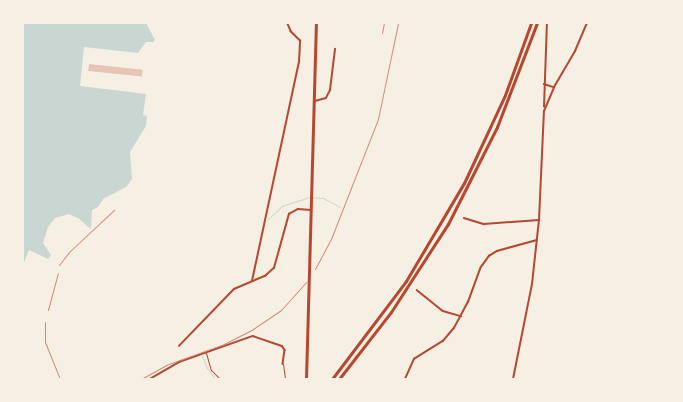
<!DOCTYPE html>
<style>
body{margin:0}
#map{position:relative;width:683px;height:402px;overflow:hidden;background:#f6efe4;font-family:"Exo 2",sans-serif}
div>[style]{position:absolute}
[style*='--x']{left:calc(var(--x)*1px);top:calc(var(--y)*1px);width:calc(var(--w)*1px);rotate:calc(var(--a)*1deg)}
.water>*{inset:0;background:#c9d6d2}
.stream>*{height:1px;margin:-0.5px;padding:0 0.5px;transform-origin:0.5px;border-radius:0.5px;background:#c9d6d2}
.building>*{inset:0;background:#e6c5b7;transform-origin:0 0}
.service>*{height:1px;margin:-0.5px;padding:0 0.5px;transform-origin:0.5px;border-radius:0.5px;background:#b5482f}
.minor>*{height:1.5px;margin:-0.75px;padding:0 0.75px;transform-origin:0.75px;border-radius:0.75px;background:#b5482f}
.tertiary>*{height:2px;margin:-1px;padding:0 1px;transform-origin:1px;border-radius:1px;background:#b5482f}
.secondary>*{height:2.5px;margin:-1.25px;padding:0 1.25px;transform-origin:1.25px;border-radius:1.25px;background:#b5482f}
.trunk>*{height:3px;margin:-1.5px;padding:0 1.5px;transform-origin:1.5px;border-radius:1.5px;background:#b5482f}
.rail>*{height:1px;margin:-0.5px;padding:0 0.5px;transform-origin:0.5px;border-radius:0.5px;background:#cf8b77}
span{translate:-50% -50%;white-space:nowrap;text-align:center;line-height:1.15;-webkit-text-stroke:3px #f6efe4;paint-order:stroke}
.frame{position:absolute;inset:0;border:24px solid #f6efe4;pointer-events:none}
</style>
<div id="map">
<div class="water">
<div style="clip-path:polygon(23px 23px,146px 23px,155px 40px,153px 42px,146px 42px,138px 53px,84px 47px,80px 86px,146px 94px,143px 115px,147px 116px,146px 126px,130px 152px,132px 179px,126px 187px,103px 199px,98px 207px,92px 210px,91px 229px,78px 218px,69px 214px,55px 218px,48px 227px,43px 243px,51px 255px,48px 259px,29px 250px,23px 265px)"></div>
</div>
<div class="stream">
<div style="--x:267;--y:220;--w:21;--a:-43"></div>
<div style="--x:282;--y:206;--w:28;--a:-18"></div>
<div style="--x:309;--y:197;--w:14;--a:4"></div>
<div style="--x:323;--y:198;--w:19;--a:28"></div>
<div style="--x:202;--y:356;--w:13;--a:67"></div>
<div style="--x:207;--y:368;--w:14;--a:54"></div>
</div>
<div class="building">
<div style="left:89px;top:64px;width:54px;height:7px;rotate:6deg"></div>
</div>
<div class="service">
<div style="--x:206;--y:353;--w:18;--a:74"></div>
<div style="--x:211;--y:370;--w:13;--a:45"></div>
<div style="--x:283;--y:364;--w:15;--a:82"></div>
</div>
<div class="minor">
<div style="--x:544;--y:84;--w:9;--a:18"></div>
<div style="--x:315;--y:101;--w:11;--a:-15"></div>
<div style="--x:326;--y:98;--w:9;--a:-63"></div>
<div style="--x:330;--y:90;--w:41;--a:-83"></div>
<div style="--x:544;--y:107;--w:84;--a:-88"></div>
<div style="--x:464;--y:218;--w:21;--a:17"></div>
<div style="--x:484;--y:224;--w:55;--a:-4.2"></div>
<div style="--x:252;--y:281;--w:224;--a:-77.9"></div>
<div style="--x:299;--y:62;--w:21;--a:-87"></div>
<div style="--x:300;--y:41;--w:13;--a:-135"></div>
<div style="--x:291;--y:32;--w:10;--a:-114"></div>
<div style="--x:417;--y:290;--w:33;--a:39"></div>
<div style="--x:443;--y:311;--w:19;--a:16"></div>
<div style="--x:179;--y:346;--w:79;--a:-46"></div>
<div style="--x:234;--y:289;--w:34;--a:-23"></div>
<div style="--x:265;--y:276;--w:12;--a:-42"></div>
<div style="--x:274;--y:268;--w:56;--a:-74.5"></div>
<div style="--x:289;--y:214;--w:10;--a:-29"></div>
<div style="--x:298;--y:209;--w:13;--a:4"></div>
<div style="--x:150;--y:379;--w:34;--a:-30"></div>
<div style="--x:179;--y:362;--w:78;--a:-19.4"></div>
<div style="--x:253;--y:336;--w:31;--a:19"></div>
<div style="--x:282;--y:346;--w:5;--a:53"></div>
<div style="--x:285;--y:350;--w:14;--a:98"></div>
<div style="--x:405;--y:379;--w:22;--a:-66"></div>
<div style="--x:414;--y:359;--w:34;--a:-32"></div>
<div style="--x:443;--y:341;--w:17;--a:-50"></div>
<div style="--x:454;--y:328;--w:30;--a:-62"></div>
<div style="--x:468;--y:302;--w:37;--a:-70"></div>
<div style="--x:481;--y:267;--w:14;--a:-54"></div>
<div style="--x:489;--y:256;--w:9;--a:-32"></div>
<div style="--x:497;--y:251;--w:41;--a:-15.4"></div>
</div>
<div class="tertiary">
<div style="--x:513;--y:379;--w:97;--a:-78.7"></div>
<div style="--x:532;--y:284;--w:64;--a:-83.8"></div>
<div style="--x:539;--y:220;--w:109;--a:-87.4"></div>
<div style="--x:544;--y:111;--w:26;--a:-67"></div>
<div style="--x:554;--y:87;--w:42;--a:-59.7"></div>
<div style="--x:575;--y:51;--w:30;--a:-67"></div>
</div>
<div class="secondary">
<div style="--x:306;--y:379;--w:356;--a:-88.4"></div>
</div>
<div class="trunk">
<div style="--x:332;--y:379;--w:123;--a:-52.9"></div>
<div style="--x:406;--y:281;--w:114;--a:-59.4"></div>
<div style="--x:464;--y:183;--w:97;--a:-65"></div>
<div style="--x:505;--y:95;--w:77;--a:-70.1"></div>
<div style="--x:339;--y:379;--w:85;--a:-52.2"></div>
<div style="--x:391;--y:312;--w:105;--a:-57.1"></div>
<div style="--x:448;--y:224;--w:109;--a:-63.2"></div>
<div style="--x:497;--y:127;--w:111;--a:-69"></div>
</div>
<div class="rail">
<div style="--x:382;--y:33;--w:10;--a:-79"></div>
<div style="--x:59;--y:265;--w:16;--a:-52"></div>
<div style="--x:69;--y:252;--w:62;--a:-43"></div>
<div style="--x:315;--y:269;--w:34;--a:-62"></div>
<div style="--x:331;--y:239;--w:129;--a:-68.6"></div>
<div style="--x:378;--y:119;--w:98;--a:-78.2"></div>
<div style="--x:48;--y:310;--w:38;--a:-75"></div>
<div style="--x:45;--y:322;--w:20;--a:90"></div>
<div style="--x:45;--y:342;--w:40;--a:68"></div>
<div style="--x:141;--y:379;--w:29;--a:-29"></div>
<div style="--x:166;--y:365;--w:62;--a:-19.9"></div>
<div style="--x:224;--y:344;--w:33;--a:-27"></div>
<div style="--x:253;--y:329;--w:34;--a:-34"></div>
<div style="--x:281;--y:310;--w:38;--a:-48"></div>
</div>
<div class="frame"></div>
</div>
